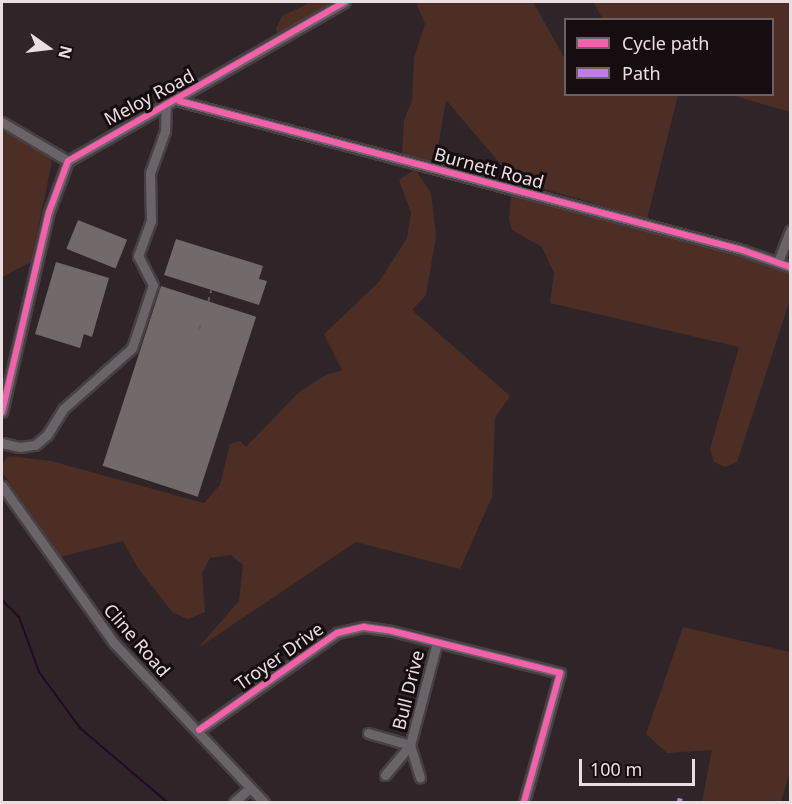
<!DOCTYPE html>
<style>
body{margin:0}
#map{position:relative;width:792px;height:804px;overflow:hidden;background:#2f2528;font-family:"Noto Sans",sans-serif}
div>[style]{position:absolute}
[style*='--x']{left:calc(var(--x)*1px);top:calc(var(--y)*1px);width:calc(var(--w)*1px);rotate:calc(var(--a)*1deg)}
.green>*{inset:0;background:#4c2e25}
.stream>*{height:2px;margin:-1px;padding:0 1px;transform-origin:1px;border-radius:1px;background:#200b23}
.building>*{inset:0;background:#72696a;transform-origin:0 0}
.path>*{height:1.5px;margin-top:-0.75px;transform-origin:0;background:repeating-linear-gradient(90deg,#635c5f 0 4.5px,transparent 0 9px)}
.roads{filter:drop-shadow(2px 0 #484043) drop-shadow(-2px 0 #484043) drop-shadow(0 2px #484043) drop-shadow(0 -2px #484043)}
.minor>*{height:9px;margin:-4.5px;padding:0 4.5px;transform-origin:4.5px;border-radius:4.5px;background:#6a6468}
.quiet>*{height:4.5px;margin-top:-2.25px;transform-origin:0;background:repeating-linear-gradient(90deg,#c07fdc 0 9px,transparent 0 13.5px)}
.cycleway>*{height:6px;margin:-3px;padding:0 3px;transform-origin:3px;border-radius:3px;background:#f560ab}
span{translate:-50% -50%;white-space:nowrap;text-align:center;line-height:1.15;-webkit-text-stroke:6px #150d10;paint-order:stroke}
.street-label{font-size:18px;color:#eadee1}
.frame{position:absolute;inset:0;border:3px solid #eadee1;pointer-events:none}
.legend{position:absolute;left:564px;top:18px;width:210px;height:78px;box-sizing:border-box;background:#150d10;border:2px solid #6a6164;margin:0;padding:8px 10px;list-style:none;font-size:18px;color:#eadee1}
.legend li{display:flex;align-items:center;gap:12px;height:30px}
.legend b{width:30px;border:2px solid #6a6164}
.north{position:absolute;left:18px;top:18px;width:60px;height:60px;-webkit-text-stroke:4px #150d10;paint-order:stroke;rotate:104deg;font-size:16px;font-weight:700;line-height:24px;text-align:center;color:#eadee1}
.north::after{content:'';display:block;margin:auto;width:21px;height:27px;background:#eadee1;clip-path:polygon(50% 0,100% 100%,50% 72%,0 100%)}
.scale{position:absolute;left:579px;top:759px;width:116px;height:27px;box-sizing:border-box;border:3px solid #eadee1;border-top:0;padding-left:8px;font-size:18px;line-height:21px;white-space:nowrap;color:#eadee1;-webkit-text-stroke:4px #150d10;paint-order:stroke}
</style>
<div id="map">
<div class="green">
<div style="clip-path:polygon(311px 2px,334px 2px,278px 34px,276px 29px,282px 16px)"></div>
<div style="clip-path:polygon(416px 2px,533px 2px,565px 59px,566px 94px,678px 95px,647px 219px,514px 180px,446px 100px,435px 166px,402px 154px,404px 120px,412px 101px,414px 57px,425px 24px)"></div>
<div style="clip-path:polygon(593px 2px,790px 2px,790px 112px,732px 95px,772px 94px,772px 20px,603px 19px)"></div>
<div style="clip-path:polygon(2px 126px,46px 152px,52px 162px,31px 262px,2px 277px)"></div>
<div style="clip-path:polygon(415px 169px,431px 193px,436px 236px,426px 295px,412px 310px,510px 396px,495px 418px,492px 497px,460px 569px,356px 542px,198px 648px,239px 601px,243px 565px,231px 555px,210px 558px,202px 573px,205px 612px,188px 619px,173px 613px,138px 568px,123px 541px,60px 557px,2px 472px,2px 464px,9px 456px,51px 461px,204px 503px,220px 485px,230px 444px,240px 441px,246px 447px,299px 392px,326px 375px,342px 370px,324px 334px,379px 282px,407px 238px,411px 213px,399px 180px)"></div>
<div style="clip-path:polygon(516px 190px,790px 267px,790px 300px,737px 462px,725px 467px,714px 462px,710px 449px,739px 347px,550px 303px,554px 273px,542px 247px,512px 230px,509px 219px,511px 194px)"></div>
<div style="clip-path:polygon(683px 627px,790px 652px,790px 772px,781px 802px,702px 802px,712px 750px,667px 753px,646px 734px)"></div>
</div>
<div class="stream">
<div style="--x:2;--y:600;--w:24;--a:45"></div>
<div style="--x:19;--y:617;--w:59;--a:70"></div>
<div style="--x:39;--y:672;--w:69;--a:53.8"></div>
<div style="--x:80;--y:728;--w:114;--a:40.4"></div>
</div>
<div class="building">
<div style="left:78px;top:220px;width:53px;height:31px;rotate:22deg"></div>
<div style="clip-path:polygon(176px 239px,263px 266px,259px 279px,267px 281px,259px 305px,164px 275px)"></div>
<div style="clip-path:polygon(56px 262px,109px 278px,92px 337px,84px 334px,80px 348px,35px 334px)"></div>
<div style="left:161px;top:286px;width:100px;height:189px;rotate:18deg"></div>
</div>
<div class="path">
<div style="--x:208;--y:302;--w:12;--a:-76"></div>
<div style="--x:199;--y:329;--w:5;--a:-68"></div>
</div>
<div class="roads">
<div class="minor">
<div style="--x:179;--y:101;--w:582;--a:14.82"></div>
<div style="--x:742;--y:250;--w:51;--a:19.5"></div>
<div style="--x:2;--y:122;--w:77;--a:30.6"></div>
<div style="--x:778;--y:262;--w:34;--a:-69"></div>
<div style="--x:2;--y:412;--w:205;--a:-76.8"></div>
<div style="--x:49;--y:212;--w:54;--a:-69.6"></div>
<div style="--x:68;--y:161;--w:319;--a:-29.9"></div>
<div style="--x:2;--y:443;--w:18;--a:13"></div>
<div style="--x:20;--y:447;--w:15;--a:-8"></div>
<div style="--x:35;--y:445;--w:16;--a:-40"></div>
<div style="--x:47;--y:435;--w:31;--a:-58"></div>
<div style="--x:63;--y:409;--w:92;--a:-41.5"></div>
<div style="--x:132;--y:348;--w:66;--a:-71.6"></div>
<div style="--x:153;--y:285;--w:33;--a:-117"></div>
<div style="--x:138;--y:256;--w:37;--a:-70"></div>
<div style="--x:151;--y:221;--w:48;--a:-91.2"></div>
<div style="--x:150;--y:173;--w:45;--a:-70.3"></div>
<div style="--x:165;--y:131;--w:24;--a:-88"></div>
<div style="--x:2;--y:486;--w:193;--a:54.5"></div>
<div style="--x:114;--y:643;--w:219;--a:46.7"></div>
<div style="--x:199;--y:730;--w:169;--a:-35.1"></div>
<div style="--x:337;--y:633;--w:28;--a:-13"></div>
<div style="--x:364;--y:627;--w:28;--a:8"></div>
<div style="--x:392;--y:631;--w:173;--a:14"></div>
<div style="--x:560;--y:673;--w:134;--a:105.6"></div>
<div style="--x:368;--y:733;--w:44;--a:15.9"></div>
<div style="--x:410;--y:745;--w:34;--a:73"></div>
<div style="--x:385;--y:775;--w:39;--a:-50"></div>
<div style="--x:410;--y:745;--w:106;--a:-75.2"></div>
<div style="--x:234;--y:802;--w:21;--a:-41"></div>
</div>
</div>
<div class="quiet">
<div style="--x:679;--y:802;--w:4;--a:-76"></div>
</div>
<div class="cycleway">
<div style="--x:179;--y:101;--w:582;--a:14.82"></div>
<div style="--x:742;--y:250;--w:51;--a:19.5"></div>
<div style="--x:2;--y:412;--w:205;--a:-76.8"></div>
<div style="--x:49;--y:212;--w:54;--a:-69.6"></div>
<div style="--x:68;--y:161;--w:319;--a:-29.9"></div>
<div style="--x:199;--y:730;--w:169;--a:-35.1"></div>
<div style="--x:337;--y:633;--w:28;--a:-13"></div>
<div style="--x:364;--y:627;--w:28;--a:8"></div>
<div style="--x:392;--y:631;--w:173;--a:14"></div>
<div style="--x:560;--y:673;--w:134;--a:105.6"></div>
</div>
<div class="street-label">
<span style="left:149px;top:97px;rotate:-28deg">Meloy Road</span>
<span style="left:489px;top:168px;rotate:15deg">Burnett Road</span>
<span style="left:137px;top:640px;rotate:49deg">Cline Road</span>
<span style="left:279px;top:656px;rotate:-35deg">Troyer Drive</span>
<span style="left:408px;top:690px;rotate:-76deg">Bull Drive</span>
</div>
<div class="frame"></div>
<ul class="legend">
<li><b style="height:8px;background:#f560ab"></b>Cycle path</li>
<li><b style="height:8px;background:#c07fdc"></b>Path</li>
</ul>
<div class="north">N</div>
<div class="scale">100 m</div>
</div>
